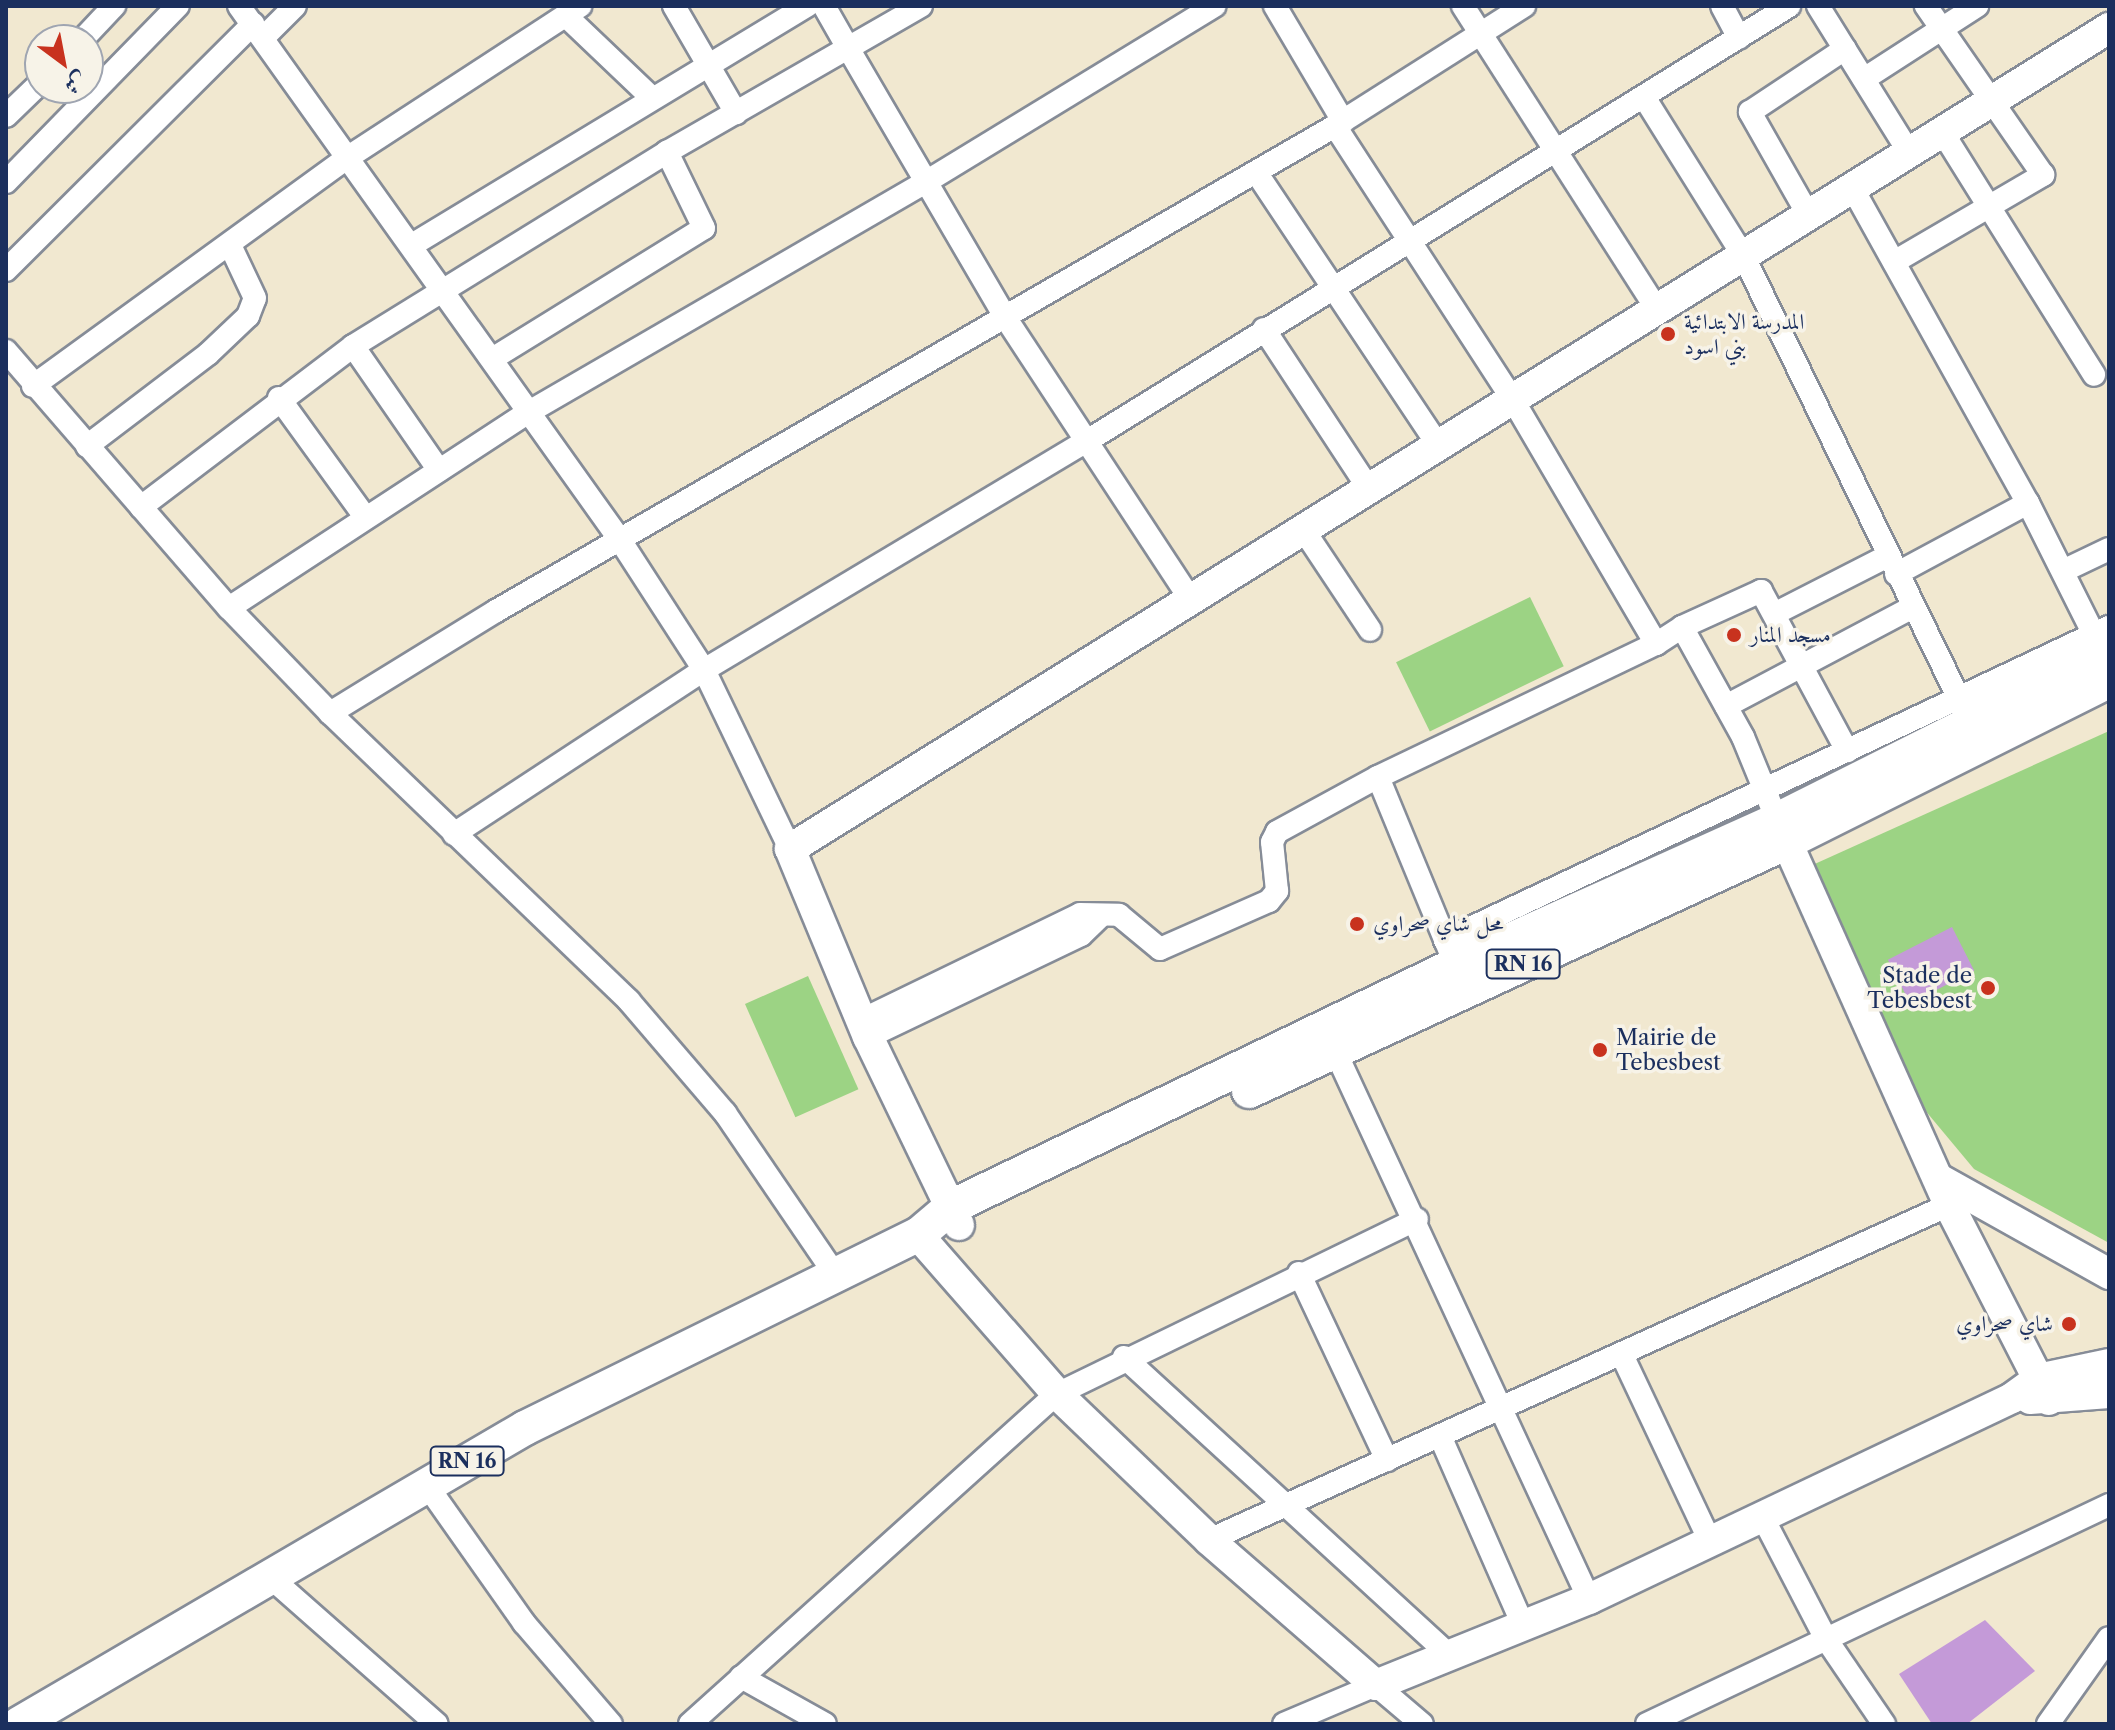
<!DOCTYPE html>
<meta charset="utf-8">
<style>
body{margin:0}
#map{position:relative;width:2115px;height:1730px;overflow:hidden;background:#f1e8d0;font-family:"Libre Caslon Text",Amiri,serif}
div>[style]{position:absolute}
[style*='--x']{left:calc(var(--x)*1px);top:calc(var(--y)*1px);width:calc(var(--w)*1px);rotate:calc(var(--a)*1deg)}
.green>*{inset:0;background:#9cd384;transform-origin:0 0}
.building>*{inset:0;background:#c49ad8;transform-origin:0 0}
.roads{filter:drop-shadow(2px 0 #868c97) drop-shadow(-2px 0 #868c97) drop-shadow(0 2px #868c97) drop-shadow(0 -2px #868c97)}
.street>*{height:22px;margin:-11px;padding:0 11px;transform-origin:11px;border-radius:11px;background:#fff}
.secondary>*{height:30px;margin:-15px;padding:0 15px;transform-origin:15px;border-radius:15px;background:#fff}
.primary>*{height:34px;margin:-17px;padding:0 17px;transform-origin:17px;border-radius:17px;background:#fff}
.dots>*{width:22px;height:22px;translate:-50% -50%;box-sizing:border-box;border:4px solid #f7f3e8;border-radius:50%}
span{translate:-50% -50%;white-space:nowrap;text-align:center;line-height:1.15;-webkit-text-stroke:7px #f7f3e8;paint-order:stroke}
.shield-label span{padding:2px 6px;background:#f7f3e8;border:2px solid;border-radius:6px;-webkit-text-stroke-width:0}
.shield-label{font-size:20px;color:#1b2f5e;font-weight:700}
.poi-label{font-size:22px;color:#1b2f5e}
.left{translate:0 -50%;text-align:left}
.right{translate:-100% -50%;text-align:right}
.frame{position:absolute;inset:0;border:8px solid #1b2f5e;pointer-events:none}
.north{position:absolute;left:24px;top:24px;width:80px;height:80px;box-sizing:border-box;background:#f7f3e8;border:2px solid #9fa5b1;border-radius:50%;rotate:148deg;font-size:22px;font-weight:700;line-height:32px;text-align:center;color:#1b2f5e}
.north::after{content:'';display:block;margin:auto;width:28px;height:36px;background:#c8321e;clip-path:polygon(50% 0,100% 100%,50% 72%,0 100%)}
</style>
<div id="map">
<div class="green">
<div style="left:1530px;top:597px;width:77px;height:149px;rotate:64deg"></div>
<div style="clip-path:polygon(2109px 731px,2109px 1243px,1974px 1169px,1924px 1109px,1808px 867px)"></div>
<div style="left:808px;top:976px;width:124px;height:69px;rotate:66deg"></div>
</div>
<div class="building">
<div style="left:1952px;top:927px;width:49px;height:72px;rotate:63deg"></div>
<div style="clip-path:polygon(1985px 1620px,2035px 1671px,1967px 1724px,1932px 1724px,1899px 1674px)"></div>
</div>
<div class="roads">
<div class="street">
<div style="--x:239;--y:6;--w:656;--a:54.49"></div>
<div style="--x:620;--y:540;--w:155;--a:57.1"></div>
<div style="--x:704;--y:670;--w:199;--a:64.3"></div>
<div style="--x:674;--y:6;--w:124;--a:59.9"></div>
<div style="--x:921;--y:6;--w:84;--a:150.1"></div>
<div style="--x:848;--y:48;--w:311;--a:59.7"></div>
<div style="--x:1005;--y:317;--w:337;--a:56.7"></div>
<div style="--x:1275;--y:6;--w:134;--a:59.4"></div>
<div style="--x:1463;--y:6;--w:360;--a:57.4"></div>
<div style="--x:1722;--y:6;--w:36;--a:62"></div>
<div style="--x:1818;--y:6;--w:174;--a:58.1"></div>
<div style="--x:566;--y:16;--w:117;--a:43.6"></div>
<div style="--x:263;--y:38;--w:45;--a:-45"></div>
<div style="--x:82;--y:40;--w:47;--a:-46.7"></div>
<div style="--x:1864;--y:79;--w:135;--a:-32.9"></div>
<div style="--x:1644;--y:97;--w:189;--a:58"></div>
<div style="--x:1744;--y:257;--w:503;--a:64.05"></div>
<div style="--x:6;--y:116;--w:47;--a:-44.1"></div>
<div style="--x:1335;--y:126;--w:327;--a:57"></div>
<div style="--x:1513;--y:400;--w:283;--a:59.6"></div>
<div style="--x:1656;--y:644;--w:31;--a:-33"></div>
<div style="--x:1682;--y:627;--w:126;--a:61"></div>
<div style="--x:1743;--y:737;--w:90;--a:67.7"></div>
<div style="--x:1943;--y:133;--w:285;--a:58"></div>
<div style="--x:1256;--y:172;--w:329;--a:56.3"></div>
<div style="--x:6;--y:182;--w:246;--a:-45.7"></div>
<div style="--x:1853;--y:189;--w:359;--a:60.9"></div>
<div style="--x:2028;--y:503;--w:159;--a:63.4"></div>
<div style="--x:1809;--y:216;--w:120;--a:-119.6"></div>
<div style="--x:1750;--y:112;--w:114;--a:-33.6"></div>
<div style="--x:412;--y:245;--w:462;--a:-31.2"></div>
<div style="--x:1894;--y:262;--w:173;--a:-30.3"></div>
<div style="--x:2043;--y:175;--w:206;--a:-124.7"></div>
<div style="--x:6;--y:270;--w:349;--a:-44.9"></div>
<div style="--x:1264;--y:329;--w:191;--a:56.7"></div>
<div style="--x:353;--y:346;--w:151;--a:55.3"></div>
<div style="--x:6;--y:351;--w:340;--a:49.1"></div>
<div style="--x:229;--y:608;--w:146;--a:46.1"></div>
<div style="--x:330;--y:713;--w:415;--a:43.9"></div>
<div style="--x:629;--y:1001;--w:148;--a:49.4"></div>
<div style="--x:725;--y:1113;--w:199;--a:55.7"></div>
<div style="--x:492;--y:359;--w:249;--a:-31.7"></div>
<div style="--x:704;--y:228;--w:85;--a:-116"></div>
<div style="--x:33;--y:386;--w:392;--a:-36"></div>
<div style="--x:350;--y:156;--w:275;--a:-33.1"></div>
<div style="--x:279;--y:398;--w:148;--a:54.1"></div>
<div style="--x:87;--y:446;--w:152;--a:-37.2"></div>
<div style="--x:208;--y:354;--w:55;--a:-43.5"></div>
<div style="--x:248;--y:316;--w:19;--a:-69"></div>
<div style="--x:255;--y:298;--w:59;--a:-115.3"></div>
<div style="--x:141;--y:507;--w:266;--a:-37.2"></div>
<div style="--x:353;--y:346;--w:369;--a:-31.7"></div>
<div style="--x:667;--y:152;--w:209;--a:-29.9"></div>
<div style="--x:848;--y:48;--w:48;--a:-119.7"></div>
<div style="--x:1303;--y:529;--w:121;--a:56.4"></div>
<div style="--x:2063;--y:571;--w:51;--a:-25.6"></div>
<div style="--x:1896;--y:574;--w:150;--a:-28.3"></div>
<div style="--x:229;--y:608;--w:358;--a:-33.2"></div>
<div style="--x:529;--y:412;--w:459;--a:-30.1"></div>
<div style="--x:926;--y:182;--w:338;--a:-31.4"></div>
<div style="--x:1776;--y:613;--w:123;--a:-27"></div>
<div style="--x:1682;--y:627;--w:87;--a:-24.5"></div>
<div style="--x:1761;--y:591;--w:182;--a:61.7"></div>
<div style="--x:1726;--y:706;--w:212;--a:-27.9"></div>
<div style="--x:330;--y:713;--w:195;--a:-31.6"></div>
<div style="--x:496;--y:611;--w:969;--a:-30.03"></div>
<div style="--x:1335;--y:126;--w:224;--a:-32.4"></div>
<div style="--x:1378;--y:777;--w:189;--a:67.6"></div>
<div style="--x:454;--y:834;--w:299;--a:-33.3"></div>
<div style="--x:704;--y:670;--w:446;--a:-30.9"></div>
<div style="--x:1087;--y:441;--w:826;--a:-31.78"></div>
<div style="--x:1445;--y:940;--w:734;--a:-25.24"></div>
<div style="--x:862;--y:1020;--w:242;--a:-25.9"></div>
<div style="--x:1080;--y:914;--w:39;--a:1"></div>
<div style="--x:1119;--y:915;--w:53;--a:39.7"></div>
<div style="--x:1160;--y:949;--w:119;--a:-23.8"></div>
<div style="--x:1269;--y:901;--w:13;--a:-51"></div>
<div style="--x:1277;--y:891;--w:49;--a:-95.8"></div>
<div style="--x:1272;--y:842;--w:11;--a:-63"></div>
<div style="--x:1277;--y:832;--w:115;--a:-28.6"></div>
<div style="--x:1378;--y:777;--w:308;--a:-25.6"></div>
<div style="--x:868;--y:1037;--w:236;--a:-25.6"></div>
<div style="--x:1081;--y:935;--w:28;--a:-44"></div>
<div style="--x:1330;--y:1040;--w:616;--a:65.14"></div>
<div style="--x:1299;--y:1273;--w:207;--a:64.8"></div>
<div style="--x:1622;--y:1355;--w:206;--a:64.7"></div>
<div style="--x:1124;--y:1357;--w:440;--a:42.5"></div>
<div style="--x:1440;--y:1436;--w:206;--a:66.3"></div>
<div style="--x:426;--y:1484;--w:170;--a:54.8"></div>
<div style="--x:524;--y:1623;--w:133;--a:49.3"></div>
<div style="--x:1762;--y:1516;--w:139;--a:62.5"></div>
<div style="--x:1826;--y:1639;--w:103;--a:55.7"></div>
<div style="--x:1209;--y:1540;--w:812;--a:-24.36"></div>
<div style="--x:270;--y:1577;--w:222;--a:41.4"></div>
<div style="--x:741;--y:1677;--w:96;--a:29.2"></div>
<div style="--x:690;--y:1724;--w:494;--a:-42"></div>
<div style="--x:1057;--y:1394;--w:400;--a:-25.9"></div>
<div style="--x:1284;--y:1724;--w:100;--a:-23"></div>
<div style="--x:1376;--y:1685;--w:60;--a:40.3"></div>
<div style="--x:1647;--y:1724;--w:511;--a:-25.36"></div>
<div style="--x:2048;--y:1724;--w:105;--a:-54.7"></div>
</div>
<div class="secondary">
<div style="--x:1777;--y:820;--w:422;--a:65.9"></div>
<div style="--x:1949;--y:1205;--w:219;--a:62.9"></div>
<div style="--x:1941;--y:1180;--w:193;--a:29.2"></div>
<div style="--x:959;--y:1225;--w:209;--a:-115.8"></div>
<div style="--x:868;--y:1037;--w:204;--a:-112.5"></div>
<div style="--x:790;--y:849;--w:1554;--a:-31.9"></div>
<div style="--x:918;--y:1235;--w:211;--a:48.8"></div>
<div style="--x:1057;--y:1394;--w:211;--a:43.8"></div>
<div style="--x:1209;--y:1540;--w:221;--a:41"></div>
<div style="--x:1376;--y:1685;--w:230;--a:-22"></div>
<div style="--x:1589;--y:1599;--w:468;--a:-25.4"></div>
<div style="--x:2012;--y:1398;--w:32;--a:-36"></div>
<div style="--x:2038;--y:1379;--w:73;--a:-11.9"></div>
<div style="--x:2030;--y:1399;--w:79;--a:-4.3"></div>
</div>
<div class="primary">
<div style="--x:1249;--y:1091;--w:591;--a:-24.83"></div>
<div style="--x:1785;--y:843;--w:362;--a:-26.6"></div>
<div style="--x:19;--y:1724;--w:586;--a:-30.33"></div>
<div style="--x:525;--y:1428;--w:438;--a:-26.2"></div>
<div style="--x:918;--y:1235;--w:43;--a:-40.3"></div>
<div style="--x:951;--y:1207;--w:559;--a:-25.65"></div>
<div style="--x:1455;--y:965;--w:353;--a:-24.2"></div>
<div style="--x:1777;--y:820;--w:371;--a:-26.6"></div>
</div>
</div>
<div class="dots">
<div style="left:1668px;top:334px;background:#c8321e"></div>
<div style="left:1734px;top:635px;background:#c8321e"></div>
<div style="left:1357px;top:924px;background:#c8321e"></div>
<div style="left:1988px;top:988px;background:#c8321e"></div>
<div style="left:1600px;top:1050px;background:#c8321e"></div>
<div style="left:2069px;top:1324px;background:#c8321e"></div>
</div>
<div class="shield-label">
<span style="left:1523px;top:964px">RN 16</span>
<span style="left:467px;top:1461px">RN 16</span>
</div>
<div class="poi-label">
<span class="left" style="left:1684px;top:334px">المدرسة الابتدائية<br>بني اسود</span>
<span class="left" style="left:1750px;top:635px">مسجد المنار</span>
<span class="left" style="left:1373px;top:924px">محل شاي صحراوي</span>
<span class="right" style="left:1972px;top:988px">Stade de<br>Tebesbest</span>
<span class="left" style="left:1616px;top:1050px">Mairie de<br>Tebesbest</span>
<span class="right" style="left:2053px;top:1324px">شاي صحراوي</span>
</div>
<div class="frame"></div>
<div class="north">ش</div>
</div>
